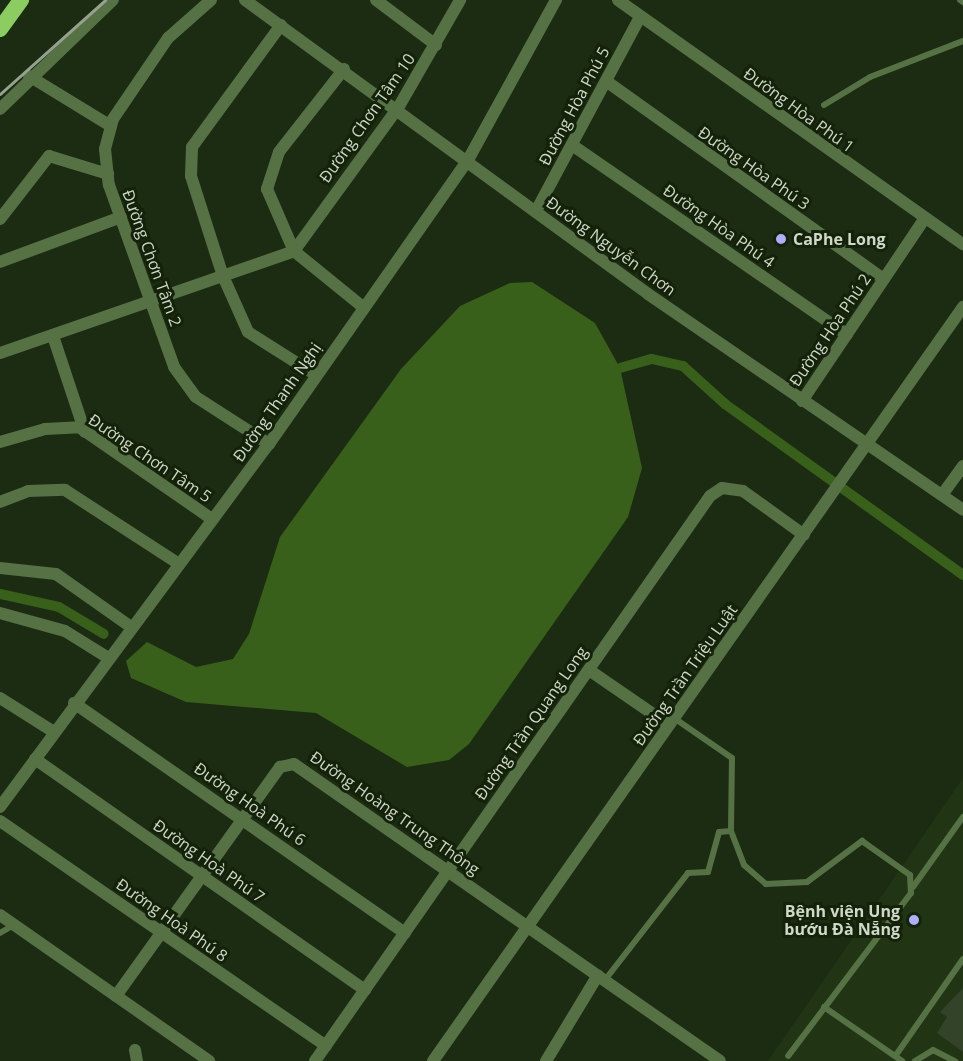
<!DOCTYPE html>
<meta charset="utf-8">
<style>
body{margin:0}
#map{position:relative;width:963px;height:1061px;overflow:hidden;background:#1c2c13;font-family:"Open Sans",sans-serif}
div>[style]{position:absolute}
[style*='--x']{left:calc(var(--x)*1px);top:calc(var(--y)*1px);width:calc(var(--w)*1px);rotate:calc(var(--a)*1deg)}
.built>*{inset:0;background:#213515}
.water>*{inset:0;background:#38601b}
.canal>*{height:10px;margin:-5px;padding:0 5px;transform-origin:5px;border-radius:5px;background:#38601b}
.building>*{inset:0;background:#324329}
.service>*{height:6px;margin:-3px;padding:0 3px;transform-origin:3px;border-radius:3px;background:#567245}
.minor>*{height:12px;margin:-6px;padding:0 6px;transform-origin:6px;border-radius:6px;background:#567245}
.trunk>*{height:16px;margin:-8px;padding:0 8px;transform-origin:8px;border-radius:8px;background:#8ccd62}
.rail>*{height:3px;margin:-1.5px;padding:0 1.5px;transform-origin:1.5px;border-radius:1.5px;background:#96a28f}
.dots>*{width:16px;height:16px;translate:-50% -50%;box-sizing:border-box;border:3px solid #132209;border-radius:50%}
span{translate:-50% -50%;white-space:nowrap;text-align:center;line-height:1.15;-webkit-text-stroke:6px #132209;paint-order:stroke}
.street-label{font-size:16px;color:#cfd9c9}
.poi-label{font-size:16px;color:#cfd9c9;font-weight:700}
.left{translate:0 -50%;text-align:left}
.right{translate:-100% -50%;text-align:right}
</style>
<div id="map">
<div class="built">
<div style="clip-path:polygon(963px 778px,963px 1061px,768px 1061px)"></div>
</div>
<div class="water">
<div style="clip-path:polygon(532px 282px,595px 323px,620px 368px,642px 468px,628px 517px,469px 744px,449px 760px,407px 767px,316px 713px,186px 702px,131px 678px,126px 661px,147px 642px,196px 667px,233px 659px,249px 634px,280px 537px,401px 369px,460px 306px,510px 283px)"></div>
</div>
<div class="canal">
<div style="--x:620;--y:368;--w:33;--a:-16"></div>
<div style="--x:652;--y:359;--w:32;--a:13"></div>
<div style="--x:683;--y:366;--w:57;--a:42.1"></div>
<div style="--x:725;--y:404;--w:293;--a:35.7"></div>
<div style="--x:0;--y:594;--w:60;--a:12.4"></div>
<div style="--x:59;--y:607;--w:52;--a:31"></div>
</div>
<div class="building">
<div style="clip-path:polygon(963px 988px,963px 1052px,937px 1033px,947px 1017px,940px 1012px)"></div>
</div>
<div class="service">
<div style="--x:960;--y:0;--w:4;--a:34"></div>
<div style="--x:824;--y:105;--w:54;--a:-31.3"></div>
<div style="--x:870;--y:77;--w:100;--a:-21.2"></div>
<div style="--x:674;--y:718;--w:70;--a:34.6"></div>
<div style="--x:732;--y:758;--w:73;--a:90.8"></div>
<div style="--x:731;--y:831;--w:36;--a:69"></div>
<div style="--x:744;--y:865;--w:29;--a:41"></div>
<div style="--x:766;--y:884;--w:41;--a:-2.8"></div>
<div style="--x:807;--y:882;--w:69;--a:-36.7"></div>
<div style="--x:862;--y:841;--w:59;--a:35.3"></div>
<div style="--x:910;--y:875;--w:18;--a:87"></div>
<div style="--x:911;--y:893;--w:204;--a:127"></div>
<div style="--x:913;--y:887;--w:86;--a:-54.5"></div>
<div style="--x:0;--y:933;--w:16;--a:-30"></div>
<div style="--x:605;--y:980;--w:135;--a:-52.2"></div>
<div style="--x:688;--y:873;--w:20;--a:-3"></div>
<div style="--x:708;--y:872;--w:41;--a:-74.6"></div>
<div style="--x:719;--y:832;--w:12;--a:-5"></div>
<div style="--x:824;--y:1007;--w:95;--a:34.7"></div>
<div style="--x:896;--y:1055;--w:117;--a:-55.1"></div>
<div style="--x:915;--y:1061;--w:21;--a:-31"></div>
<div style="--x:933;--y:1050;--w:25;--a:27"></div>
</div>
<div class="minor">
<div style="--x:211;--y:0;--w:57;--a:138.5"></div>
<div style="--x:168;--y:38;--w:98;--a:124.2"></div>
<div style="--x:113;--y:119;--w:31;--a:105"></div>
<div style="--x:105;--y:149;--w:36;--a:84"></div>
<div style="--x:109;--y:185;--w:193;--a:70.3"></div>
<div style="--x:174;--y:367;--w:37;--a:54"></div>
<div style="--x:196;--y:397;--w:87;--a:32.8"></div>
<div style="--x:245;--y:0;--w:499;--a:36.1"></div>
<div style="--x:648;--y:294;--w:382;--a:34.4"></div>
<div style="--x:376;--y:0;--w:75;--a:36.9"></div>
<div style="--x:618;--y:0;--w:423;--a:35.3"></div>
<div style="--x:281;--y:25;--w:151;--a:126.1"></div>
<div style="--x:192;--y:147;--w:29;--a:92"></div>
<div style="--x:191;--y:176;--w:105;--a:72.3"></div>
<div style="--x:223;--y:276;--w:61;--a:65.9"></div>
<div style="--x:248;--y:332;--w:80;--a:32.3"></div>
<div style="--x:344;--y:69;--w:105;--a:128.1"></div>
<div style="--x:279;--y:152;--w:39;--a:108"></div>
<div style="--x:267;--y:189;--w:68;--a:66.5"></div>
<div style="--x:294;--y:251;--w:89;--a:39.1"></div>
<div style="--x:29;--y:76;--w:96;--a:31.4"></div>
<div style="--x:606;--y:81;--w:341;--a:35.5"></div>
<div style="--x:0;--y:109;--w:157;--a:-44"></div>
<div style="--x:572;--y:145;--w:334;--a:34.6"></div>
<div style="--x:536;--y:211;--w:220;--a:-61.8"></div>
<div style="--x:0;--y:219;--w:80;--a:-52.1"></div>
<div style="--x:49;--y:156;--w:62;--a:17"></div>
<div style="--x:294;--y:251;--w:177;--a:-54"></div>
<div style="--x:398;--y:108;--w:125;--a:-60.1"></div>
<div style="--x:0;--y:262;--w:129;--a:-20.4"></div>
<div style="--x:53;--y:336;--w:101;--a:71.6"></div>
<div style="--x:0;--y:353;--w:311;--a:-19.1"></div>
<div style="--x:802;--y:401;--w:220;--a:-56.1"></div>
<div style="--x:0;--y:442;--w:47;--a:-16.1"></div>
<div style="--x:45;--y:429;--w:34;--a:-3"></div>
<div style="--x:79;--y:427;--w:162;--a:34.7"></div>
<div style="--x:942;--y:495;--w:36;--a:-54"></div>
<div style="--x:0;--y:502;--w:30;--a:-21"></div>
<div style="--x:28;--y:491;--w:37;--a:-2"></div>
<div style="--x:65;--y:490;--w:136;--a:33"></div>
<div style="--x:0;--y:568;--w:56;--a:6.1"></div>
<div style="--x:56;--y:574;--w:92;--a:35.2"></div>
<div style="--x:0;--y:613;--w:67;--a:15.5"></div>
<div style="--x:65;--y:631;--w:49;--a:31.8"></div>
<div style="--x:589;--y:670;--w:97;--a:34.5"></div>
<div style="--x:0;--y:698;--w:64;--a:32.2"></div>
<div style="--x:74;--y:703;--w:403;--a:34.8"></div>
<div style="--x:35;--y:759;--w:403;--a:35"></div>
<div style="--x:0;--y:807;--w:452;--a:-53.5"></div>
<div style="--x:269;--y:444;--w:347;--a:-55"></div>
<div style="--x:468;--y:160;--w:183;--a:-61.2"></div>
<div style="--x:0;--y:821;--w:396;--a:34.6"></div>
<div style="--x:0;--y:915;--w:255;--a:34.9"></div>
<div style="--x:116;--y:996;--w:282;--a:-54.4"></div>
<div style="--x:280;--y:767;--w:14;--a:-12"></div>
<div style="--x:294;--y:764;--w:519;--a:34.88"></div>
<div style="--x:135;--y:1050;--w:11;--a:80"></div>
<div style="--x:315;--y:1061;--w:689;--a:-55.04"></div>
<div style="--x:710;--y:496;--w:14;--a:-34"></div>
<div style="--x:722;--y:488;--w:21;--a:8"></div>
<div style="--x:743;--y:491;--w:75;--a:35.8"></div>
<div style="--x:433;--y:1061;--w:922;--a:-54.9"></div>
<div style="--x:546;--y:1061;--w:100;--a:-58.8"></div>
</div>
<div class="trunk">
<div style="--x:0;--y:29;--w:36;--a:-54"></div>
</div>
<div class="rail">
<div style="--x:0;--y:94;--w:141;--a:-41.8"></div>
</div>
<div class="dots">
<div style="left:781px;top:239px;background:#afaefa"></div>
<div style="left:914px;top:920px;background:#afaefa"></div>
</div>
<div class="street-label">
<span style="left:574px;top:106px;rotate:-62deg">Đường Hòa Phú 5</span>
<span style="left:799px;top:110px;rotate:36deg">Đường Hòa Phú 1</span>
<span style="left:367px;top:118px;rotate:-55deg">Đường Chơn Tâm 10</span>
<span style="left:754px;top:168px;rotate:35deg">Đường Hòa Phú 3</span>
<span style="left:719px;top:226px;rotate:35deg">Đường Hòa Phú 4</span>
<span style="left:611px;top:246px;rotate:36deg">Đường Nguyễn Chơn</span>
<span style="left:152px;top:258px;rotate:70deg">Đường Chơn Tâm 2</span>
<span style="left:830px;top:330px;rotate:-56deg">Đường Hòa Phú 2</span>
<span style="left:277px;top:402px;rotate:-55deg">Đường Thanh Nghị</span>
<span style="left:150px;top:458px;rotate:34deg">Đường Chơn Tâm 5</span>
<span style="left:685px;top:675px;rotate:-55deg">Đường Trần Triệu Luật</span>
<span style="left:531px;top:723px;rotate:-55deg">Đường Trần Quang Long</span>
<span style="left:250px;top:804px;rotate:35deg">Đường Hoà Phú 6</span>
<span style="left:395px;top:813px;rotate:35deg">Đường Hoàng Trung Thông</span>
<span style="left:209px;top:861px;rotate:35deg">Đường Hoà Phú 7</span>
<span style="left:172px;top:920px;rotate:35deg">Đường Hoà Phú 8</span>
</div>
<div class="poi-label">
<span class="left" style="left:793px;top:239px">CaPhe Long</span>
<span class="right" style="left:900px;top:920px">Bệnh viện Ung<br>bướu Đà Nẵng</span>
</div>
</div>
